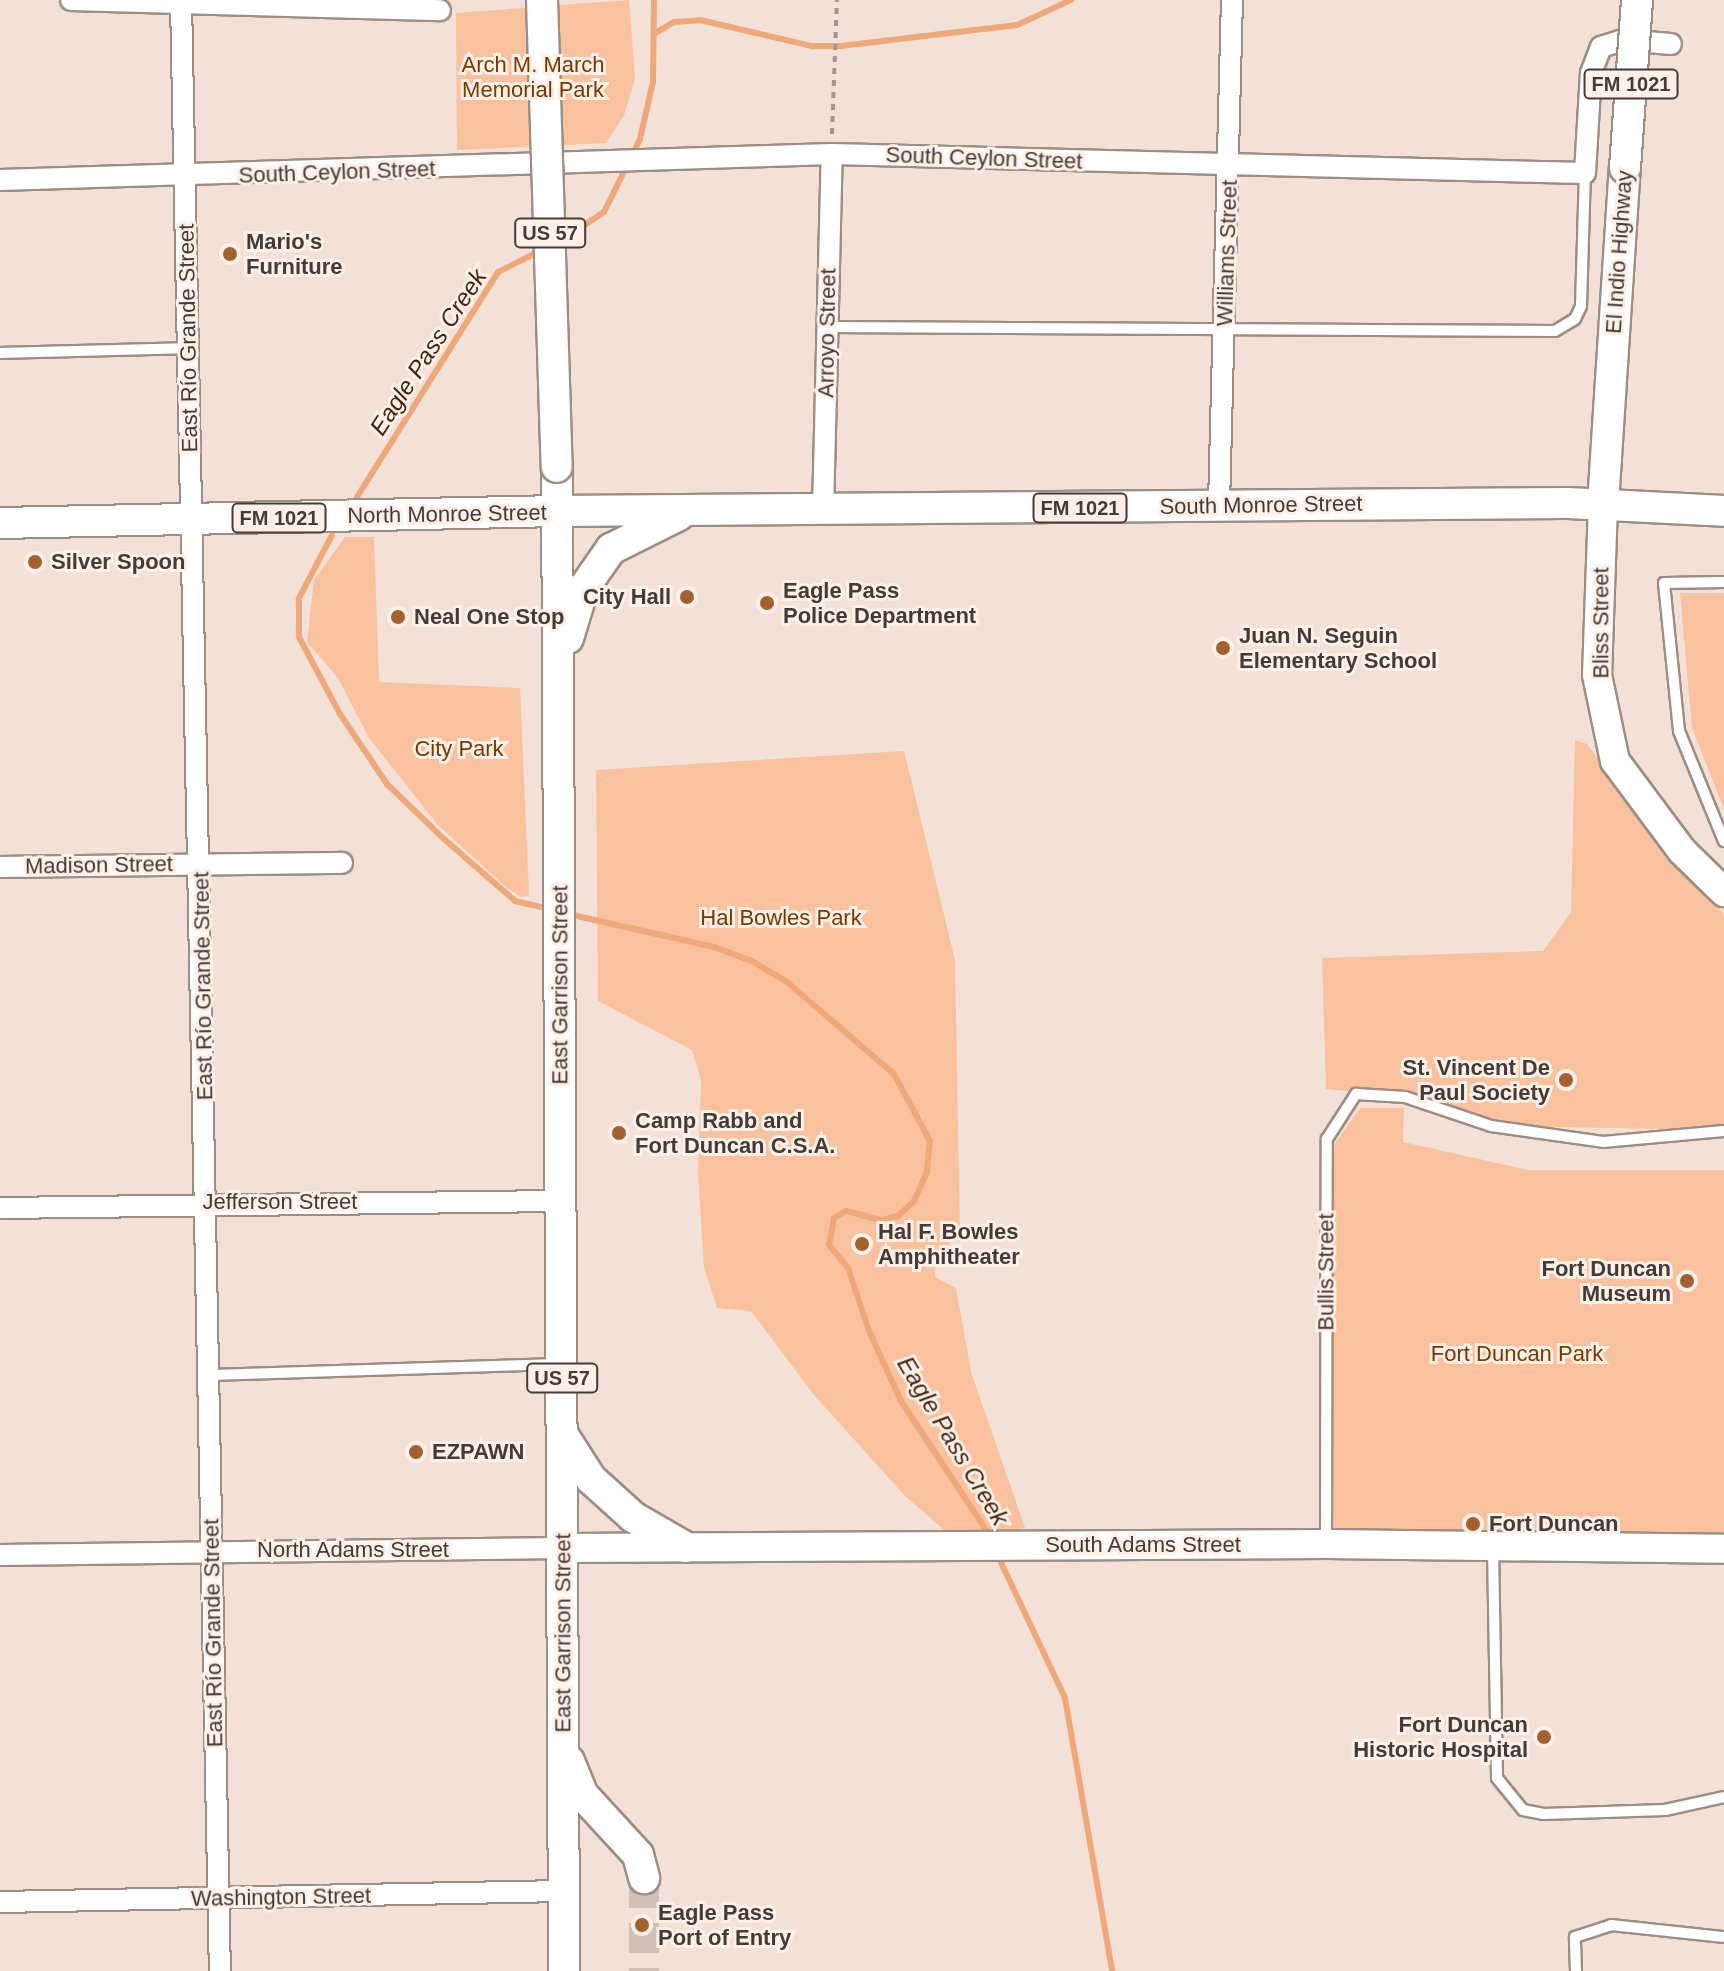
<!DOCTYPE html>
<meta charset="utf-8">
<style>
body{margin:0}
#map{position:relative;width:1724px;height:1971px;overflow:hidden;background:#f3e1d7;font-family:Arial,sans-serif}
div>[style]{position:absolute}
[style*='--x']{left:calc(var(--x)*1px);top:calc(var(--y)*1px);width:calc(var(--w)*1px);rotate:calc(var(--a)*1deg)}
.green>*{inset:0;background:#f9c19d}
.stream>*{height:6px;margin:-3px;padding:0 3px;transform-origin:3px;border-radius:3px;background:#eea87a}
.primary-tunnel>*{height:30px;margin-top:-15px;transform-origin:0;background:repeating-linear-gradient(90deg,#d0c0b7 0 30px,transparent 0 45px)}
.path>*{height:4px;margin-top:-2px;transform-origin:0;background:repeating-linear-gradient(90deg,#a3968f 0 6px,transparent 0 12px)}
.roads{filter:drop-shadow(2px 0 #9d8d83) drop-shadow(-2px 0 #9d8d83) drop-shadow(0 2px #9d8d83) drop-shadow(0 -2px #9d8d83)}
.lane>*{height:10px;margin:-5px;padding:0 5px;transform-origin:5px;border-radius:5px;background:#fff}
.street>*{height:20px;margin:-10px;padding:0 10px;transform-origin:10px;border-radius:10px;background:#fff}
.secondary>*{height:28px;margin:-14px;padding:0 14px;transform-origin:14px;border-radius:14px;background:#fff}
.primary>*{height:30px;margin:-15px;padding:0 15px;transform-origin:15px;border-radius:15px;background:#fff}
.bridges{filter:drop-shadow(2px 0 #9d8d83) drop-shadow(-2px 0 #9d8d83) drop-shadow(0 2px #9d8d83) drop-shadow(0 -2px #9d8d83)}
.primary-bridge>*{height:30px;margin:-15px;padding:0 15px;transform-origin:15px;border-radius:15px;background:#fff}
.dots>*{width:22px;height:22px;translate:-50% -50%;box-sizing:border-box;border:4px solid #feefe7;border-radius:50%}
span{translate:-50% -50%;white-space:nowrap;text-align:center;line-height:1.15;-webkit-text-stroke:6px #feefe7;paint-order:stroke}
.shield-label span{padding:2px 6px;background:#feefe7;border:2px solid;border-radius:6px;-webkit-text-stroke-width:0}
.shield-label{font-size:20px;color:#423b37;font-weight:700}
.park-label{font-size:22px;color:#783900}
.street-label{font-size:22px;color:#423b37}
.poi-label{font-size:22px;color:#423b37;font-weight:700}
.left{translate:0 -50%;text-align:left}
.right{translate:-100% -50%;text-align:right}
.water-label{font-size:24px;color:#412411;font-style:italic}
</style>
<div id="map">
<div class="green">
<div style="clip-path:polygon(629px 0,635px 79px,624px 115px,606px 143px,457px 150px,456px 13px)"></div>
<div style="clip-path:polygon(345px 537px,374px 537px,379px 682px,520px 688px,529px 895px,521px 897px,506px 887px,437px 824px,369px 738px,338px 678px,307px 642px,314px 580px)"></div>
<div style="clip-path:polygon(1680px 593px,1724px 593px,1724px 809px,1692px 728px)"></div>
<div style="clip-path:polygon(1575px 740px,1587px 744px,1678px 864px,1724px 914px,1724px 1130px,1491px 1126px,1405px 1097px,1326px 1089px,1322px 958px,1543px 951px,1571px 912px)"></div>
<div style="clip-path:polygon(904px 751px,955px 960px,960px 1236px,936px 1253px,935px 1277px,956px 1288px,971px 1372px,1025px 1528px,950px 1535px,905px 1496px,814px 1395px,751px 1311px,717px 1308px,704px 1268px,698px 1173px,701px 1080px,692px 1050px,598px 1001px,596px 770px)"></div>
<div style="clip-path:polygon(1360px 1108px,1404px 1108px,1403px 1142px,1528px 1170px,1724px 1170px,1724px 1541px,1326px 1536px,1334px 1145px)"></div>
</div>
<div class="stream">
<div style="--x:654;--y:34;--w:23;--a:-31"></div>
<div style="--x:674;--y:22;--w:26;--a:-4"></div>
<div style="--x:700;--y:20;--w:115;--a:13.1"></div>
<div style="--x:812;--y:46;--w:29;--a:0"></div>
<div style="--x:841;--y:46;--w:177;--a:-6.8"></div>
<div style="--x:1017;--y:25;--w:60;--a:-24.8"></div>
<div style="--x:559;--y:242;--w:54;--a:-33.7"></div>
<div style="--x:604;--y:212;--w:81;--a:-63.7"></div>
<div style="--x:640;--y:139;--w:58;--a:-77.2"></div>
<div style="--x:653;--y:82;--w:82;--a:-89.3"></div>
<div style="--x:357;--y:497;--w:266;--a:-57.9"></div>
<div style="--x:498;--y:272;--w:49;--a:-26.6"></div>
<div style="--x:332;--y:535;--w:71;--a:117.6"></div>
<div style="--x:299;--y:598;--w:39;--a:90"></div>
<div style="--x:299;--y:637;--w:87;--a:62"></div>
<div style="--x:340;--y:714;--w:84;--a:56.1"></div>
<div style="--x:387;--y:784;--w:79;--a:44"></div>
<div style="--x:444;--y:839;--w:94;--a:41.1"></div>
<div style="--x:515;--y:901;--w:36;--a:13"></div>
<div style="--x:568;--y:914;--w:150;--a:12.7"></div>
<div style="--x:714;--y:947;--w:40;--a:20.2"></div>
<div style="--x:752;--y:961;--w:41;--a:31"></div>
<div style="--x:787;--y:982;--w:141;--a:40.7"></div>
<div style="--x:894;--y:1074;--w:76;--a:61.8"></div>
<div style="--x:930;--y:1141;--w:31;--a:96"></div>
<div style="--x:927;--y:1172;--w:32;--a:114"></div>
<div style="--x:914;--y:1201;--w:22;--a:137"></div>
<div style="--x:898;--y:1216;--w:18;--a:167"></div>
<div style="--x:880;--y:1220;--w:35;--a:-165"></div>
<div style="--x:846;--y:1211;--w:14;--a:150"></div>
<div style="--x:834;--y:1218;--w:27;--a:100"></div>
<div style="--x:829;--y:1245;--w:30;--a:50"></div>
<div style="--x:848;--y:1268;--w:66;--a:71.6"></div>
<div style="--x:869;--y:1331;--w:77;--a:65.4"></div>
<div style="--x:901;--y:1401;--w:162;--a:56.6"></div>
<div style="--x:997;--y:1554;--w:159;--a:64.7"></div>
<div style="--x:1065;--y:1698;--w:277;--a:80.2"></div>
</div>
<div class="primary-tunnel">
<div style="--x:644;--y:1878;--w:93;--a:90"></div>
</div>
<div class="path">
<div style="--x:832;--y:134;--w:134;--a:-87.9"></div>
</div>
<div class="roads">
<div class="lane">
<div style="--x:827;--y:327;--w:728;--a:0.31"></div>
<div style="--x:1555;--y:331;--w:23;--a:-31"></div>
<div style="--x:1575;--y:319;--w:14;--a:-65"></div>
<div style="--x:1581;--y:306;--w:133;--a:-88.3"></div>
<div style="--x:0;--y:353;--w:188;--a:-1.5"></div>
<div style="--x:1724;--y:582;--w:60;--a:179"></div>
<div style="--x:1664;--y:583;--w:149;--a:84.2"></div>
<div style="--x:1679;--y:731;--w:119;--a:67.8"></div>
<div style="--x:208;--y:1375;--w:352;--a:-1.8"></div>
<div style="--x:1326;--y:1542;--w:403;--a:-89.9"></div>
<div style="--x:1327;--y:1139;--w:54;--a:-57.2"></div>
<div style="--x:1356;--y:1094;--w:49;--a:3.5"></div>
<div style="--x:1405;--y:1097;--w:91;--a:18.6"></div>
<div style="--x:1491;--y:1126;--w:113;--a:8.1"></div>
<div style="--x:1603;--y:1142;--w:121;--a:-5.2"></div>
<div style="--x:1493;--y:1548;--w:230;--a:89"></div>
<div style="--x:1497;--y:1778;--w:41;--a:50.9"></div>
<div style="--x:1523;--y:1810;--w:21;--a:11"></div>
<div style="--x:1544;--y:1814;--w:121;--a:-1.9"></div>
<div style="--x:1665;--y:1810;--w:60;--a:-12.4"></div>
<div style="--x:1576;--y:1971;--w:34;--a:-92"></div>
<div style="--x:1575;--y:1937;--w:38;--a:-18"></div>
<div style="--x:1611;--y:1925;--w:114;--a:6.1"></div>
</div>
<div class="street">
<div style="--x:71;--y:0;--w:369;--a:1.6"></div>
<div style="--x:181;--y:0;--w:1971;--a:88.87"></div>
<div style="--x:0;--y:180;--w:832;--a:-1.79"></div>
<div style="--x:832;--y:154;--w:753;--a:1.45"></div>
<div style="--x:1585;--y:173;--w:100;--a:-86.6"></div>
<div style="--x:1591;--y:73;--w:28;--a:-69"></div>
<div style="--x:1601;--y:47;--w:23;--a:-18"></div>
<div style="--x:1623;--y:40;--w:48;--a:4.8"></div>
<div style="--x:1219;--y:505;--w:505;--a:-88.53"></div>
<div style="--x:823;--y:512;--w:358;--a:-88.6"></div>
<div style="--x:0;--y:867;--w:342;--a:-0.7"></div>
<div style="--x:0;--y:1208;--w:560;--a:-0.72"></div>
<div style="--x:0;--y:1555;--w:563;--a:-0.71"></div>
<div style="--x:0;--y:1902;--w:562;--a:-1.12"></div>
</div>
<div class="secondary">
<div style="--x:1603;--y:504;--w:171;--a:92"></div>
<div style="--x:1597;--y:675;--w:88;--a:78.2"></div>
<div style="--x:1615;--y:761;--w:112;--a:53.3"></div>
<div style="--x:1682;--y:851;--w:59;--a:44.3"></div>
<div style="--x:563;--y:1548;--w:763;--a:-0.3"></div>
<div style="--x:1326;--y:1544;--w:398;--a:0.7"></div>
</div>
<div class="primary">
<div style="--x:557;--y:467;--w:1504;--a:89.73"></div>
<div style="--x:1603;--y:504;--w:337;--a:-86.3"></div>
<div style="--x:0;--y:523;--w:558;--a:-1.23"></div>
<div style="--x:558;--y:511;--w:1010;--a:-0.45"></div>
<div style="--x:1568;--y:503;--w:156;--a:2.9"></div>
<div style="--x:568;--y:638;--w:51;--a:-73"></div>
<div style="--x:583;--y:589;--w:49;--a:-55"></div>
<div style="--x:611;--y:549;--w:76;--a:-26.6"></div>
<div style="--x:563;--y:1435;--w:52;--a:57.5"></div>
<div style="--x:591;--y:1479;--w:57;--a:42.1"></div>
<div style="--x:633;--y:1517;--w:60;--a:30"></div>
<div style="--x:569;--y:1761;--w:35;--a:68"></div>
<div style="--x:582;--y:1794;--w:83;--a:47.4"></div>
<div style="--x:638;--y:1855;--w:24;--a:75"></div>
</div>
</div>
<div class="bridges">
<div class="primary-bridge">
<div style="--x:542;--y:0;--w:467;--a:88.2"></div>
<div style="--x:1625;--y:168;--w:168;--a:-85.9"></div>
</div>
</div>
<div class="dots">
<div style="left:230px;top:254px;background:#a36030"></div>
<div style="left:35px;top:562px;background:#a36030"></div>
<div style="left:687px;top:597px;background:#a36030"></div>
<div style="left:767px;top:603px;background:#a36030"></div>
<div style="left:398px;top:617px;background:#a36030"></div>
<div style="left:1223px;top:648px;background:#a36030"></div>
<div style="left:1566px;top:1080px;background:#a36030"></div>
<div style="left:619px;top:1133px;background:#a36030"></div>
<div style="left:862px;top:1244px;background:#a36030"></div>
<div style="left:1687px;top:1281px;background:#a36030"></div>
<div style="left:416px;top:1452px;background:#a36030"></div>
<div style="left:1473px;top:1524px;background:#a36030"></div>
<div style="left:1544px;top:1737px;background:#a36030"></div>
<div style="left:642px;top:1925px;background:#a36030"></div>
</div>
<div class="shield-label">
<span style="left:1631px;top:84px">FM 1021</span>
<span style="left:550px;top:233px">US 57</span>
<span style="left:1080px;top:508px">FM 1021</span>
<span style="left:279px;top:518px">FM 1021</span>
<span style="left:562px;top:1378px">US 57</span>
</div>
<div class="park-label">
<span style="left:533px;top:77px">Arch M. March<br>Memorial Park</span>
<span style="left:459px;top:749px">City Park</span>
<span style="left:781px;top:918px">Hal Bowles Park</span>
<span style="left:1517px;top:1354px">Fort Duncan Park</span>
</div>
<div class="street-label">
<span style="left:984px;top:158px;rotate:2deg">South Ceylon Street</span>
<span style="left:337px;top:172px;rotate:-2deg">South Ceylon Street</span>
<span style="left:1619px;top:252px;rotate:-86deg">El Indio Highway</span>
<span style="left:1227px;top:253px;rotate:-88deg">Williams Street</span>
<span style="left:827px;top:333px;rotate:-89deg">Arroyo Street</span>
<span style="left:188px;top:338px;rotate:-91deg">East Río Grande Street</span>
<span style="left:1261px;top:505px;rotate:-1deg">South Monroe Street</span>
<span style="left:447px;top:514px;rotate:-1deg">North Monroe Street</span>
<span style="left:1601px;top:623px;rotate:-90deg">Bliss Street</span>
<span style="left:99px;top:865px;rotate:-1deg">Madison Street</span>
<span style="left:560px;top:985px;rotate:-90deg">East Garrison Street</span>
<span style="left:203px;top:986px;rotate:-91deg">East Río Grande Street</span>
<span style="left:280px;top:1202px">Jefferson Street</span>
<span style="left:1326px;top:1272px;rotate:-90deg">Bullis Street</span>
<span style="left:1143px;top:1545px">South Adams Street</span>
<span style="left:353px;top:1550px">North Adams Street</span>
<span style="left:213px;top:1633px;rotate:-91deg">East Río Grande Street</span>
<span style="left:563px;top:1633px;rotate:-90deg">East Garrison Street</span>
<span style="left:281px;top:1897px;rotate:-1deg">Washington Street</span>
</div>
<div class="poi-label">
<span class="left" style="left:246px;top:254px">Mario's<br>Furniture</span>
<span class="left" style="left:51px;top:562px">Silver Spoon</span>
<span class="left" style="left:783px;top:603px">Eagle Pass<br>Police Department</span>
<span class="right" style="left:671px;top:597px">City Hall</span>
<span class="left" style="left:414px;top:617px">Neal One Stop</span>
<span class="left" style="left:1239px;top:648px">Juan N. Seguin<br>Elementary School</span>
<span class="right" style="left:1550px;top:1080px">St. Vincent De<br>Paul Society</span>
<span class="left" style="left:635px;top:1133px">Camp Rabb and<br>Fort Duncan C.S.A.</span>
<span class="left" style="left:878px;top:1244px">Hal F. Bowles<br>Amphitheater</span>
<span class="right" style="left:1671px;top:1281px">Fort Duncan<br>Museum</span>
<span class="left" style="left:432px;top:1452px">EZPAWN</span>
<span class="left" style="left:1489px;top:1524px">Fort Duncan</span>
<span class="right" style="left:1528px;top:1737px">Fort Duncan<br>Historic Hospital</span>
<span class="left" style="left:658px;top:1925px">Eagle Pass<br>Port of Entry</span>
</div>
<div class="water-label">
<span style="left:428px;top:352px;rotate:-57deg">Eagle Pass Creek</span>
<span style="left:953px;top:1441px;rotate:59deg">Eagle Pass Creek</span>
</div>
</div>
